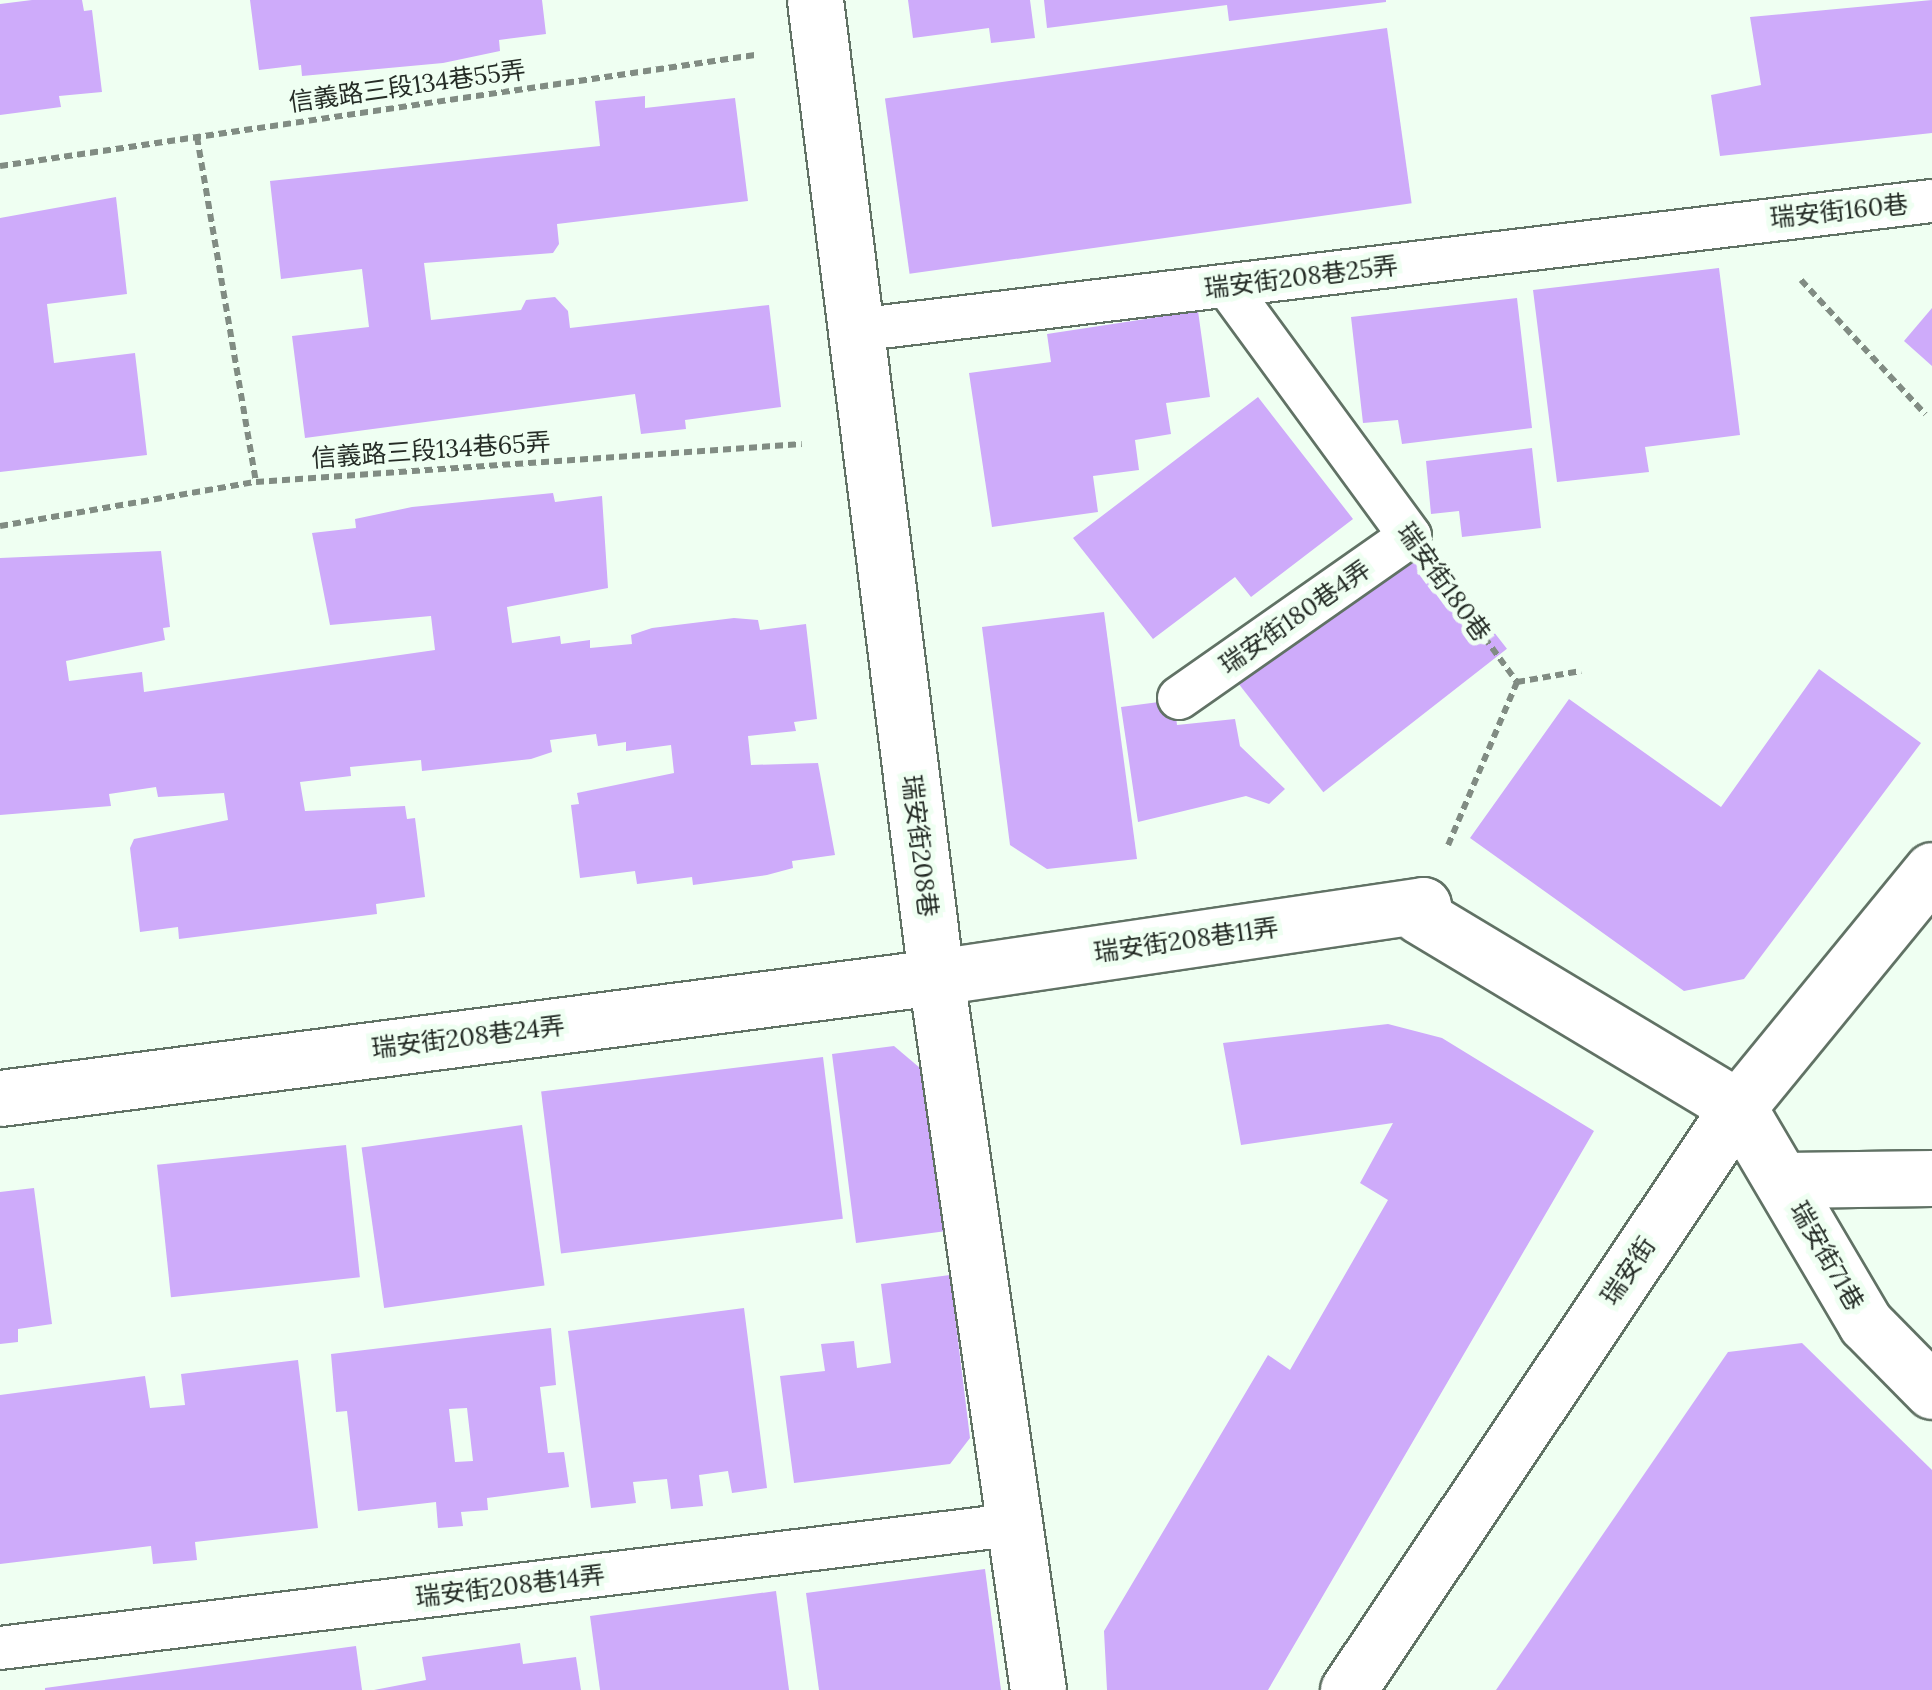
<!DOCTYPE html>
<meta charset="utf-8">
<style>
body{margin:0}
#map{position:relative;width:1932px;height:1690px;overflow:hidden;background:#effff2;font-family:Lora,"Noto Sans TC",serif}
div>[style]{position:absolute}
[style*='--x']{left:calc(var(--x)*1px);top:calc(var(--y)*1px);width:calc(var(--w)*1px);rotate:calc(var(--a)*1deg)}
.building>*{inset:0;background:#ceabfa;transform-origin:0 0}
.path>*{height:6px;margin-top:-3px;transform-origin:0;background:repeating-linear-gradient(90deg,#818c83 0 8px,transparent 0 13px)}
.roads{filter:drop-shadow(2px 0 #617265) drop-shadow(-2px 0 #617265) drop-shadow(0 2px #617265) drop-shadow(0 -2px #617265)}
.service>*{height:42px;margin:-21px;padding:0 21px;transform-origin:21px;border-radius:21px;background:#fff}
.minor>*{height:55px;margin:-27.5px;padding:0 27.5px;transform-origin:27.5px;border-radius:27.5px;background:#fff}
.tertiary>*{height:55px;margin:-27.5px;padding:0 27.5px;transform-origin:27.5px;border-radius:27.5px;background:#fff}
span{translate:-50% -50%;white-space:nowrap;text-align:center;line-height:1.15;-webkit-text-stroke:10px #effff2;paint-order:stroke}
.street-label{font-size:25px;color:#252c26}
</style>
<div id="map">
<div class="building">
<div style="clip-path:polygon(32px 0,82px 0,84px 11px,92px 10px,102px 92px,59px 96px,61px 107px,0 115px,0 4px)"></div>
<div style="clip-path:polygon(250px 0,542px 0,546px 34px,499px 40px,500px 51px,443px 63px,302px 76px,301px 65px,259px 70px)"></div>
<div style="clip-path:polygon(908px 0,1030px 0,1035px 38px,991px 43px,989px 28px,913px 38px)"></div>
<div style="clip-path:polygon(1044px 0,1386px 0,1386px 2px,1229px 21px,1227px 5px,1047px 28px)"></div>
<div style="clip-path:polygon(1932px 0,1932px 133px,1720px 156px,1711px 95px,1761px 85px,1750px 17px)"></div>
<div style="left:1387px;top:28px;width:177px;height:507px;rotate:82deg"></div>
<div style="clip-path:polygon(645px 96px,645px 108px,735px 98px,748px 201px,557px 224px,559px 244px,553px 253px,424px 263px,431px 320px,521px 310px,526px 300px,555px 297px,568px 311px,570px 328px,769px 305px,781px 407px,685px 420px,686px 429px,641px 434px,635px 394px,305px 438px,292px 336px,369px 327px,362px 269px,281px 279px,270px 181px,600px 146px,595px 101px)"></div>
<div style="clip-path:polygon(116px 197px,127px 294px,47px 304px,54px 363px,135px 353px,147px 455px,0 472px,0 218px)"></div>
<div style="clip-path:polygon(1719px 268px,1740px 435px,1645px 447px,1649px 472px,1557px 482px,1533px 290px)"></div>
<div style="clip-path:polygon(1517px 298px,1532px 428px,1402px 444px,1398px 420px,1363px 423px,1351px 317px)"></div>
<div style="clip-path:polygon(1932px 308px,1932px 366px,1904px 341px)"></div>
<div style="clip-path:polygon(1198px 311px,1210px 397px,1166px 403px,1171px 434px,1135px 440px,1139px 470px,1093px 476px,1098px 512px,992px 527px,969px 373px,1051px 362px,1047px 334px)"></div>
<div style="clip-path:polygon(1258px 397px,1353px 519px,1251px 597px,1235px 577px,1153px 639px,1073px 538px)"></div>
<div style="clip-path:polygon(1532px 448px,1541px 528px,1462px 537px,1459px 511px,1431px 514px,1426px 461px)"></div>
<div style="clip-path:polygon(553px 493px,555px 502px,602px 496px,608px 588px,507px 607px,512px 643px,560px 636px,561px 644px,590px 640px,590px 648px,632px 644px,631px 635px,652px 628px,734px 618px,758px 620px,760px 630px,806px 624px,817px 719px,794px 722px,796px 731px,748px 736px,751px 765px,818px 763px,835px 855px,792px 861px,793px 868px,767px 875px,693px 885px,692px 877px,637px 884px,635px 871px,580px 878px,571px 805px,579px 804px,577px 793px,674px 773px,671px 745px,626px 751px,626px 742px,598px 746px,596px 734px,550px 740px,552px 752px,531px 759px,422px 771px,421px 760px,350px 767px,351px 776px,300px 782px,305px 811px,405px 806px,407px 819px,415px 818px,425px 897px,376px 904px,377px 914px,179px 939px,178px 927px,140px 932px,130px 848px,134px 839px,228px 820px,224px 793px,158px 797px,156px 787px,109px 794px,111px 806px,0 815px,0 558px,161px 551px,170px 627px,163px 628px,165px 640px,66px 661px,69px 681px,142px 672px,144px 692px,435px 650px,431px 616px,330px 625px,312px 533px,356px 528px,355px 519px,412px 507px)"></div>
<div style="left:1422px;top:540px;width:138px;height:233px;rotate:52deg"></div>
<div style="clip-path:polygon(1104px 612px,1137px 859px,1047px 869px,1010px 845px,982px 627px)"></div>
<div style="clip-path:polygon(1819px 669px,1921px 743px,1744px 979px,1684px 991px,1470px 838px,1569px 699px,1721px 807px)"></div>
<div style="clip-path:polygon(1174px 700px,1177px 725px,1235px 719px,1240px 746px,1285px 789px,1269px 804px,1246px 796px,1138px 822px,1121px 707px)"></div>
<div style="clip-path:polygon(1388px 1024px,1442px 1038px,1594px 1131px,1268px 1690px,1107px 1690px,1104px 1631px,1268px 1355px,1290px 1370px,1388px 1200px,1360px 1183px,1393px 1123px,1241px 1145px,1223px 1043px)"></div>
<div style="clip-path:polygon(894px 1046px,933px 1079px,954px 1230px,856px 1243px,832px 1054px)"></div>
<div style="left:823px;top:1057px;width:163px;height:284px;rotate:83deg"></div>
<div style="left:522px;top:1125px;width:162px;height:162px;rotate:82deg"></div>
<div style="left:346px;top:1145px;width:133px;height:190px;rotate:84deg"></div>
<div style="clip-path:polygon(34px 1188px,52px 1324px,18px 1329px,18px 1342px,0 1344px,0 1192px)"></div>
<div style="clip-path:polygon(950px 1275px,970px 1438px,950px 1464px,794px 1483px,780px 1376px,825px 1371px,821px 1344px,854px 1341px,857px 1368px,891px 1363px,881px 1284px)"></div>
<div style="clip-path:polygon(744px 1308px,767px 1488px,732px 1493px,728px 1471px,699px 1475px,703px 1506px,671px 1509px,667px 1479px,633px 1482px,636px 1503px,591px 1508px,568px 1331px)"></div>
<div style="clip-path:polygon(evenodd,551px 1328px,556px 1385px,540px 1387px,548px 1453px,564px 1452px,569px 1487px,487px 1498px,488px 1510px,461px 1512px,463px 1526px,438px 1528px,436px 1502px,358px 1511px,347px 1411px,336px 1412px,331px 1354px,551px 1328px,467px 1408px,473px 1461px,455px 1462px,449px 1409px,467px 1408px)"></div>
<div style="clip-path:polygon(1802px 1343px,1932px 1470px,1932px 1690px,1496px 1690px,1728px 1352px)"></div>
<div style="clip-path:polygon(298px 1360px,318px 1528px,195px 1542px,197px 1560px,153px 1564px,151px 1546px,0 1564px,0 1395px,145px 1376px,150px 1408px,185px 1405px,181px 1374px)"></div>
<div style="clip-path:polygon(985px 1569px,1001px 1690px,819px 1690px,806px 1593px)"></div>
<div style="clip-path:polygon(776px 1591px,789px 1690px,600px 1690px,590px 1616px)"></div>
<div style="clip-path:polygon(520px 1643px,523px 1664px,576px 1657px,581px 1690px,374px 1690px,426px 1680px,422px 1657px)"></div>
<div style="clip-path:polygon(356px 1646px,362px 1690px,45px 1690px,45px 1688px)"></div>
</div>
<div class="path">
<div style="--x:197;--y:137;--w:350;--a:80.3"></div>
<div style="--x:0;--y:166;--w:763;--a:-8.36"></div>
<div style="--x:1801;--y:280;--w:183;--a:47.2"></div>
<div style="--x:0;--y:526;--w:260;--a:-9.8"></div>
<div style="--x:256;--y:482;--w:547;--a:-3.98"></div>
<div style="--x:1446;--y:585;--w:120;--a:53.8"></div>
<div style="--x:1517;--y:682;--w:177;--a:112.9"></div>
<div style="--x:1517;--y:682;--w:65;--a:-9.8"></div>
</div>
<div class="roads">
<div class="service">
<div style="--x:856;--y:330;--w:1084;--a:-6.84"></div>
<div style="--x:1179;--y:698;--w:282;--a:-35"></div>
<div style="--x:1410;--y:536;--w:308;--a:-126.2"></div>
<div style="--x:0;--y:1648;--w:1027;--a:-6.94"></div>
</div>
<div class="minor">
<div style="--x:936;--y:977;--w:720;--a:81.86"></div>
<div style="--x:1348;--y:1690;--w:701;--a:-56.22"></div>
<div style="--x:1738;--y:1107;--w:306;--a:-50.7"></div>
</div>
<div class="tertiary">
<div style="--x:815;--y:0;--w:984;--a:82.94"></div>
<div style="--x:0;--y:1098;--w:944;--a:-7.37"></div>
<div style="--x:936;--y:977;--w:492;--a:-8.4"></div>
<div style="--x:1423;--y:905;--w:11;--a:105"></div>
<div style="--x:1420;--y:916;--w:371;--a:31"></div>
<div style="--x:1738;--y:1107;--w:252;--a:59.5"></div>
<div style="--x:1866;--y:1324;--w:94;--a:45.4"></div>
<div style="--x:1784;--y:1180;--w:148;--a:-0.8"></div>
</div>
</div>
<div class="street-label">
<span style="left:407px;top:86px;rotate:-8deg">信義路三段134巷55弄</span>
<span style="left:1839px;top:211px;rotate:-6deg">瑞安街160巷</span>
<span style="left:1301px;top:277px;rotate:-7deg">瑞安街208巷25弄</span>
<span style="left:431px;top:450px;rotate:-4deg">信義路三段134巷65弄</span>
<span style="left:1444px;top:582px;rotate:54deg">瑞安街180巷</span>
<span style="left:1295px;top:617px;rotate:-35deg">瑞安街180巷4弄</span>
<span style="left:920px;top:846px;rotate:83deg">瑞安街208巷</span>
<span style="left:1186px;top:940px;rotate:-8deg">瑞安街208巷11弄</span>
<span style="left:468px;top:1037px;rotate:-7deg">瑞安街208巷24弄</span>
<span style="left:1827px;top:1256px;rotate:60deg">瑞安街71巷</span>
<span style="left:1628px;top:1271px;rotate:-56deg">瑞安街</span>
<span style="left:510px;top:1586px;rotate:-7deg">瑞安街208巷14弄</span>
</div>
</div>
